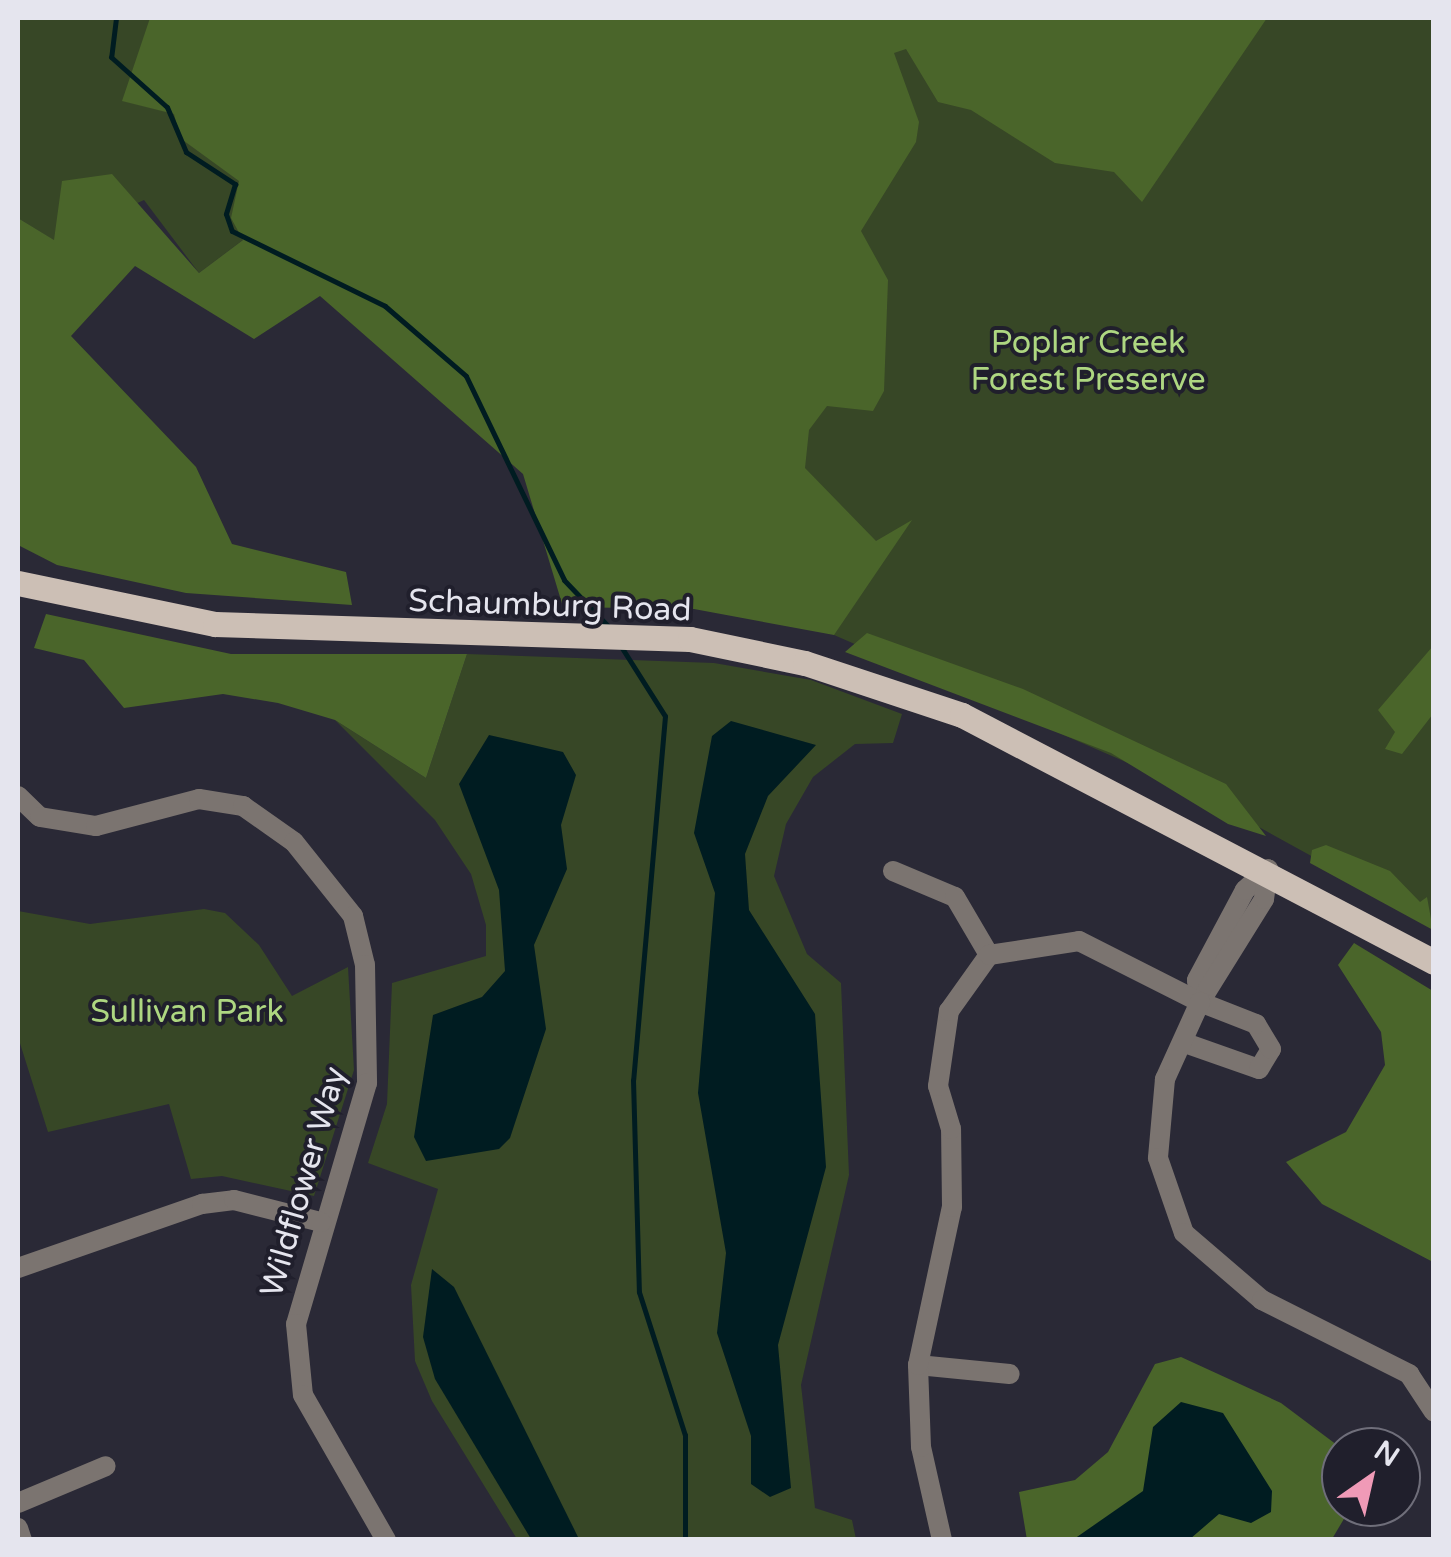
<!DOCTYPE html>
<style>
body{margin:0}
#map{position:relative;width:1451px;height:1557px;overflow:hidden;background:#2a2936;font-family:"Varela Round",sans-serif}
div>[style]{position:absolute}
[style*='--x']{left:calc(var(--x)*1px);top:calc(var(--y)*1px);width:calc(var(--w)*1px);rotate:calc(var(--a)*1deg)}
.green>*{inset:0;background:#374726}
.forest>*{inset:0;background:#4a652a}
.water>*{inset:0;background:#001c21}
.stream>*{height:5px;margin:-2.5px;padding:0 2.5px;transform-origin:2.5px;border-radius:2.5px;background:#001c21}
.minor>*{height:20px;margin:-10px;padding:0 10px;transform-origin:10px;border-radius:10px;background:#7b7470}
.major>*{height:25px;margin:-12.5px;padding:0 12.5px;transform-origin:12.5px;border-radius:12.5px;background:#ccbfb5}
span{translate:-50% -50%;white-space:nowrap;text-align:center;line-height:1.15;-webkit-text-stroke:8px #201f2c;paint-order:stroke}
.park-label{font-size:32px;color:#aed781}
.street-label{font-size:32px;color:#e5e5ee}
.frame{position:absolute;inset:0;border:20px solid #e5e5ee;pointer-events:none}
.north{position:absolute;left:1321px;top:1427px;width:100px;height:100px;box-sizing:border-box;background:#201f2c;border:2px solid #6f6e7a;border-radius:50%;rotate:34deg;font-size:28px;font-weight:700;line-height:40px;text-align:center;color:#e5e5ee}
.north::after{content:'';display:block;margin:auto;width:35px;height:45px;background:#f09ab7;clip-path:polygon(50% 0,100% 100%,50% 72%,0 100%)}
</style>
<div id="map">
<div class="green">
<div style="clip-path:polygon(18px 18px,1433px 18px,1433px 923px,1197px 793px,834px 635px,641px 487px,243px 240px,199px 273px,144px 200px,55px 241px,18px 218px)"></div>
<div style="clip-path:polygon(467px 654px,714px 663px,811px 680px,902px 714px,893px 743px,855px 744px,813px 777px,786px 824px,774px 876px,807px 954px,841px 983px,849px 1175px,801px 1385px,815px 1508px,852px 1520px,856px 1539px,517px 1539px,432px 1401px,415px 1361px,411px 1285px,438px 1189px,368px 1163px,387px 1104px,392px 983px,486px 956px,486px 925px,471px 874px,435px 820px,335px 720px,426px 778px)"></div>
<div style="clip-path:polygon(204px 909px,225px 913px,259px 945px,292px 996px,348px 967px,354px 1070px,314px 1196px,222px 1176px,191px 1179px,169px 1104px,48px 1132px,18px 1037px,18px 911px,90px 924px)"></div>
</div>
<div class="forest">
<div style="clip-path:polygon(150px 18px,1267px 18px,1142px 202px,1114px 172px,1055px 163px,971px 110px,938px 102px,906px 49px,894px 53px,919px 122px,916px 142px,861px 231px,888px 280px,884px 391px,873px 411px,827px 406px,809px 430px,805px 468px,876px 541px,912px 520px,834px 635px,694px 609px,563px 607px,523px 474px,320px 296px,254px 339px,135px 266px,71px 336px,196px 467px,232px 544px,346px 572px,352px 605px,186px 593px,57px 565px,18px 545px,18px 218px,54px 240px,62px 181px,112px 174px,199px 273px,243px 240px,231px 218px,239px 181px,180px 138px,174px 114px,122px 101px)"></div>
<div style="clip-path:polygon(46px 614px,231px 654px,467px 654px,426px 778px,335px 720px,278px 703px,223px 694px,124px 708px,84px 660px,34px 648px)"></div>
<div style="clip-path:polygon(867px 633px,1023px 689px,1226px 784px,1266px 836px,1228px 824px,1111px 753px,845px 652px)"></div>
<div style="clip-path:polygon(1433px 646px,1433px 714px,1402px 754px,1385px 749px,1395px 732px,1378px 710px)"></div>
<div style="clip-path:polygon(1326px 845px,1390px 871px,1420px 902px,1427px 897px,1433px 930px,1310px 863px,1312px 850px)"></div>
<div style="clip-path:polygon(1354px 943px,1433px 991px,1433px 1262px,1322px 1204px,1286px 1162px,1346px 1132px,1385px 1065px,1381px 1032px,1338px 965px)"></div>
<div style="clip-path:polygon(1181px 1357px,1281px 1403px,1341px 1448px,1341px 1507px,1351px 1507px,1332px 1539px,1027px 1540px,1019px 1492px,1075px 1480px,1108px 1452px,1155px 1364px)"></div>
</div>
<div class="water">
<div style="clip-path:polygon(731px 721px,816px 745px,768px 796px,745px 854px,749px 910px,815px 1014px,826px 1167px,778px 1345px,791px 1488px,770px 1497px,751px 1484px,751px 1436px,717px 1333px,726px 1253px,698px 1093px,715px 893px,694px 833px,712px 736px)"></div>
<div style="clip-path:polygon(489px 735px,563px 752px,576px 775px,561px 825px,567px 869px,534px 945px,546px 1029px,510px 1138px,499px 1149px,426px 1161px,414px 1137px,433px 1015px,482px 997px,505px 971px,499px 890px,459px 784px)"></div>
<div style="clip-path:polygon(432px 1269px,454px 1287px,579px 1539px,531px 1539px,435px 1379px,423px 1337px)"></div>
<div style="clip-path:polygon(1181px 1402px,1223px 1413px,1272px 1491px,1271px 1512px,1251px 1523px,1219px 1514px,1190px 1539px,1074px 1539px,1143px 1491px,1153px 1427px)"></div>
</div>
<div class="stream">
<div style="--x:116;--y:18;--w:39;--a:97"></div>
<div style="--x:111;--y:57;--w:75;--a:41.8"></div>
<div style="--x:167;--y:107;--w:49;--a:67.1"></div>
<div style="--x:186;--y:152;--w:59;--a:33.1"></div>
<div style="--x:235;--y:184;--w:31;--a:107"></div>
<div style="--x:226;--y:214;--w:18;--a:71"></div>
<div style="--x:232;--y:231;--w:170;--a:26.1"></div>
<div style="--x:385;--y:306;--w:107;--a:40.8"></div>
<div style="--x:466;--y:376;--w:226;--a:64.3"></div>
<div style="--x:564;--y:580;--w:64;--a:46.3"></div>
<div style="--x:622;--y:648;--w:80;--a:57.7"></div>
<div style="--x:665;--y:716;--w:365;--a:95"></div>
<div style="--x:633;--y:1080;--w:212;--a:88.4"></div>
<div style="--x:639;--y:1292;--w:150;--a:72.2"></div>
<div style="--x:685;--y:1435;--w:105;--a:90"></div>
</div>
<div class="minor">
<div style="--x:18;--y:796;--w:30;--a:44"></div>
<div style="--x:40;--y:817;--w:57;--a:9.1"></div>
<div style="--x:96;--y:826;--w:106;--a:-14.7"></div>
<div style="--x:199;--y:799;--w:45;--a:9"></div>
<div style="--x:243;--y:806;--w:62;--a:35.2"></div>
<div style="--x:294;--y:842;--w:95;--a:51.4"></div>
<div style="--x:353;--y:916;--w:50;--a:76.2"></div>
<div style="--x:365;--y:965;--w:118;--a:89"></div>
<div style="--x:367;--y:1083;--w:251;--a:106.4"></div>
<div style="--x:296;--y:1324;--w:71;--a:84.4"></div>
<div style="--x:303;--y:1395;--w:167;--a:60.2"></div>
<div style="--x:893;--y:871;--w:67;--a:22.8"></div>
<div style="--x:955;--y:897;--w:67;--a:59.6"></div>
<div style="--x:1200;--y:1002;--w:22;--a:-98"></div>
<div style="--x:1197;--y:980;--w:102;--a:-61.9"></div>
<div style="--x:1245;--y:890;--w:31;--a:-42"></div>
<div style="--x:1200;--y:1002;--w:121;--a:-58.1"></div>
<div style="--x:1264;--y:899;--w:30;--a:-82"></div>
<div style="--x:1185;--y:1043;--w:78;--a:19.4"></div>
<div style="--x:1259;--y:1069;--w:23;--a:-59"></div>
<div style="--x:1271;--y:1049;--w:29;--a:-121"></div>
<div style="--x:1256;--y:1024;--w:60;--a:-158.6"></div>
<div style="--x:18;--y:1268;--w:195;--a:-19.2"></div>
<div style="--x:202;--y:1204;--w:32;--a:-7"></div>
<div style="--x:234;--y:1200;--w:90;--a:14.2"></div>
<div style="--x:918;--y:1365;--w:92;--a:5.6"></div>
<div style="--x:18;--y:1503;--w:95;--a:-22.8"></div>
<div style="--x:18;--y:1528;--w:13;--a:72"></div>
<div style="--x:942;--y:1540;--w:95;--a:-102.7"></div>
<div style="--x:921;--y:1447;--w:82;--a:-92.1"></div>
<div style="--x:918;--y:1365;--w:162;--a:-77.9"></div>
<div style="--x:952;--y:1207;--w:78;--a:-90.7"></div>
<div style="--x:951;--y:1129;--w:45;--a:-106.8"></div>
<div style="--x:938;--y:1086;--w:76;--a:-81.7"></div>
<div style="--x:949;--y:1011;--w:69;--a:-54.5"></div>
<div style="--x:989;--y:955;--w:91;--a:-8.8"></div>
<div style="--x:1079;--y:941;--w:136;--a:26.8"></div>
<div style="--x:1200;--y:1002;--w:85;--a:114.4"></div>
<div style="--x:1165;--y:1079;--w:79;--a:95.1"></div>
<div style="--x:1158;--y:1158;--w:79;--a:70.9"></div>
<div style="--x:1184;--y:1233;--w:103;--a:40.7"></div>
<div style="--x:1262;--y:1300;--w:165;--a:26.7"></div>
<div style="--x:1409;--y:1374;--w:45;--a:56.7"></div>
</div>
<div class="major">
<div style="--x:18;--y:583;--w:201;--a:11.8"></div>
<div style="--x:215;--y:624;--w:475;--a:1.8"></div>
<div style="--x:690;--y:639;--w:117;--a:11.8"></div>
<div style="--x:805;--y:663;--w:165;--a:18.3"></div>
<div style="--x:962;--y:715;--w:533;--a:27.62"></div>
</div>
<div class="park-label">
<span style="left:1088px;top:362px">Poplar Creek<br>Forest Preserve</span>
<span style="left:187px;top:1012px">Sullivan Park</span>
</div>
<div class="street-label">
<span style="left:550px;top:606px;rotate:2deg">Schaumburg Road</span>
<span style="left:304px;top:1182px;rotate:-74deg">Wildflower Way</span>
</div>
<div class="frame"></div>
<div class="north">N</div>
</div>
